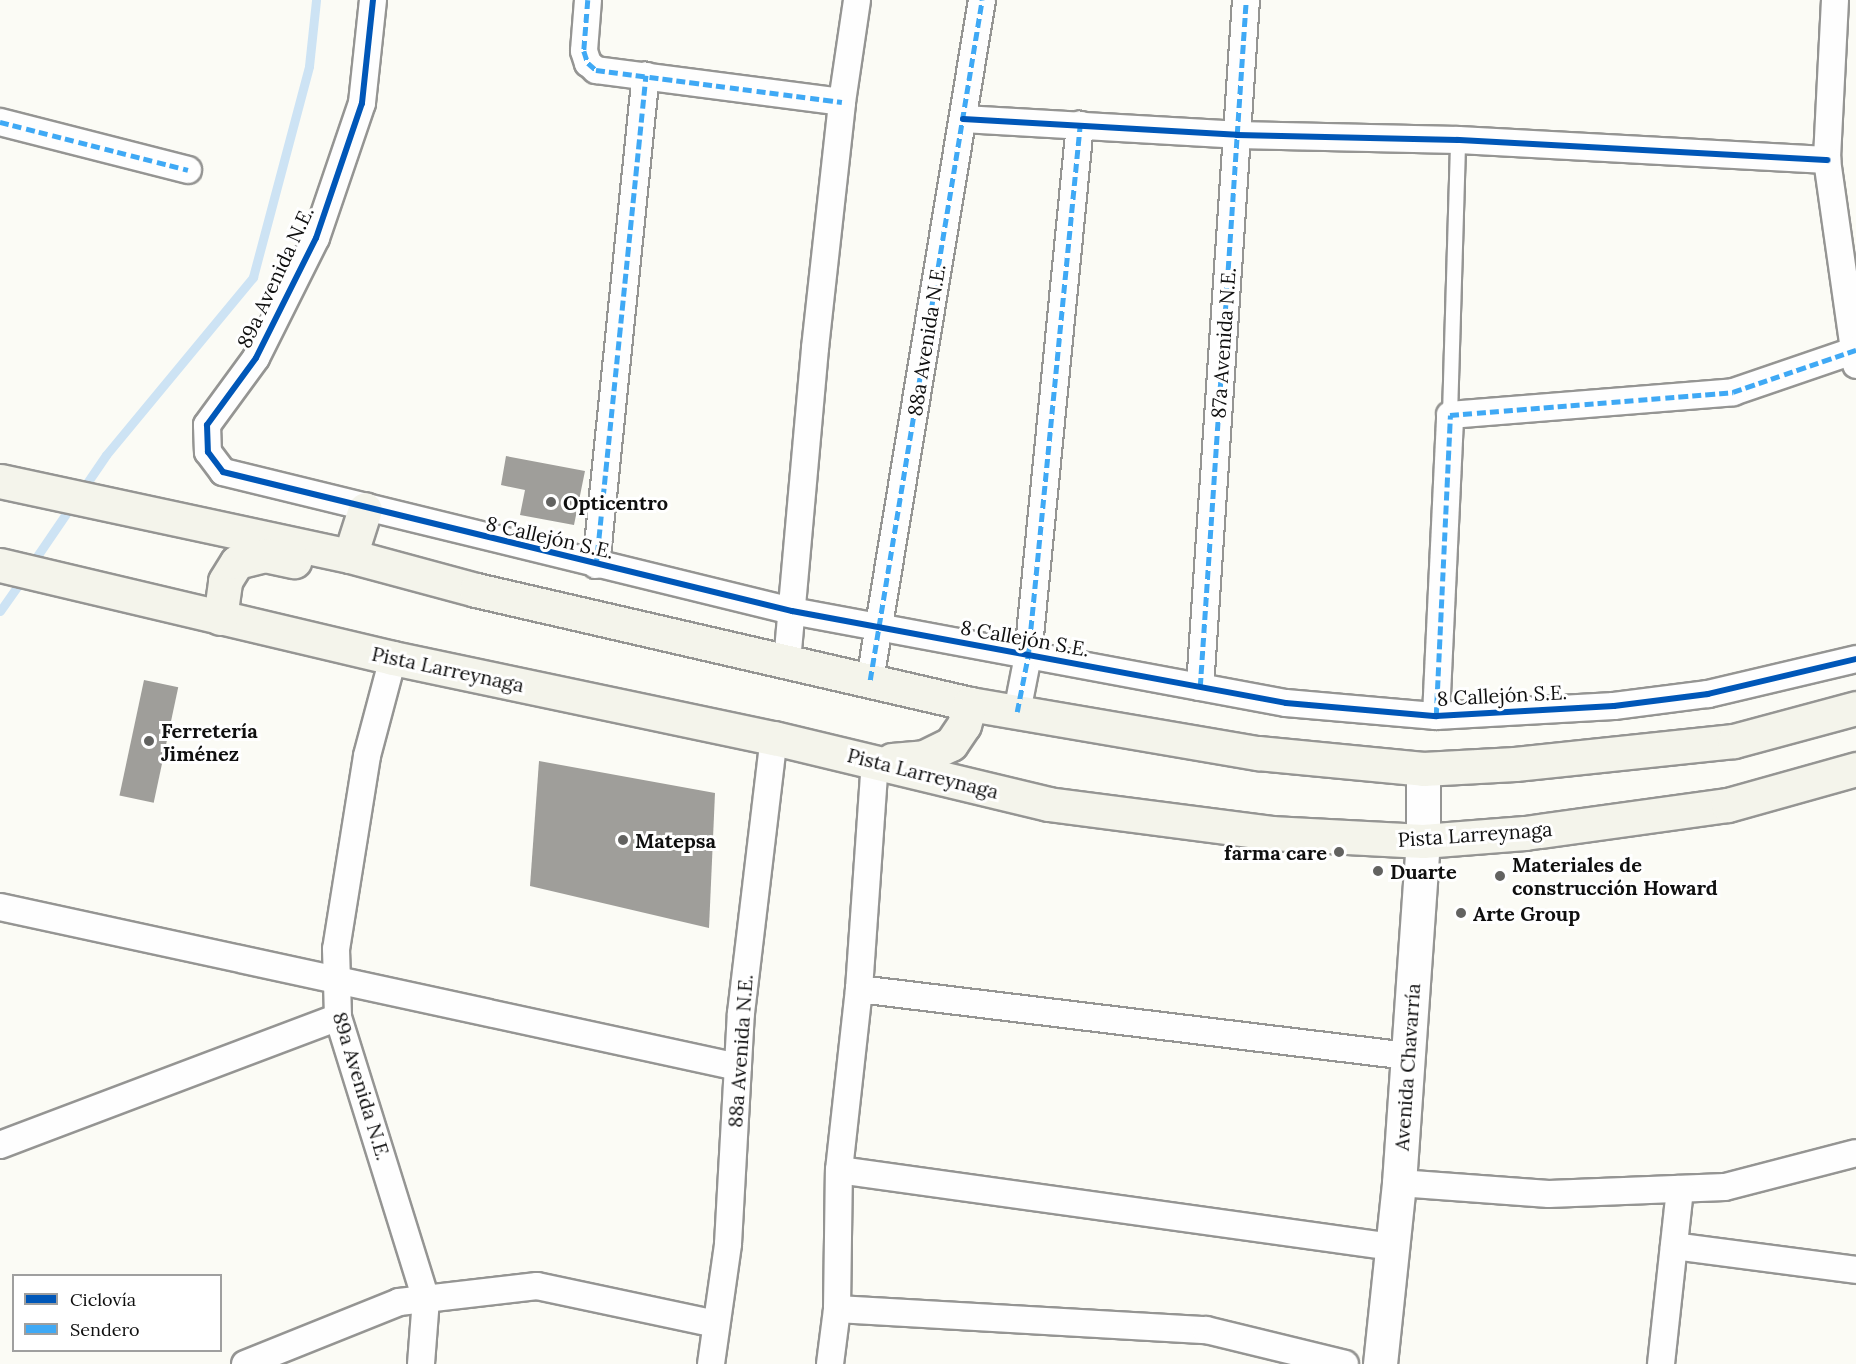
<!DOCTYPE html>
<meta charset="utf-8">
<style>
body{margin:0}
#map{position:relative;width:1856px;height:1364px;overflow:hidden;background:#fbfbf5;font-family:Lora,serif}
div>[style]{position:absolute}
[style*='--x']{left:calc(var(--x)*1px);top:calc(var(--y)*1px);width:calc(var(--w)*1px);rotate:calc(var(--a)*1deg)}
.stream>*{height:9px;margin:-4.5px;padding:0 4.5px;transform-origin:4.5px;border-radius:4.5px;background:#cde3f4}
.building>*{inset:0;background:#9f9e9a;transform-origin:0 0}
.roads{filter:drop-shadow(2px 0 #959593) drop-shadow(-2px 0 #959593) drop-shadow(0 2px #959593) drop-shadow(0 -2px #959593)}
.service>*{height:14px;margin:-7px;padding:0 7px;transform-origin:7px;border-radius:7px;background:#fefefe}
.minor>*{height:26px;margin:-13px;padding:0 13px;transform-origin:13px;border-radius:13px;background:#fefefe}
.tertiary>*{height:33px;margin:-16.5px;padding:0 16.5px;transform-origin:16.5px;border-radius:16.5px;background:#fefefe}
.secondary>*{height:33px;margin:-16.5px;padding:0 16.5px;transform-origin:16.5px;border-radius:16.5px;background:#f4f4eb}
.quiet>*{height:4.5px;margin-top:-2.25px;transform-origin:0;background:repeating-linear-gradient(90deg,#3fa9f5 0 9px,transparent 0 13.5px)}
.cycleway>*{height:6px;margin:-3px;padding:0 3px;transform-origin:3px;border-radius:3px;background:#0057b8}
.dots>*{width:16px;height:16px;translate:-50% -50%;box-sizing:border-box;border:3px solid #fff;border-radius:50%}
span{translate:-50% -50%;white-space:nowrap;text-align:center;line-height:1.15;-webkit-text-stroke:6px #fff;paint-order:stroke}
.street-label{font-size:20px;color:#0f0f0f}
.poi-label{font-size:20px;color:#0f0f0f;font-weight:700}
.left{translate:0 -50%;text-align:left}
.right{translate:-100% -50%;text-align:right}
.legend{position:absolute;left:12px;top:1274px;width:210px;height:78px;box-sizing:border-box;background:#fff;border:2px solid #9f9f9f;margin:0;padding:8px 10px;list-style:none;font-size:18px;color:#0f0f0f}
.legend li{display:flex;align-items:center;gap:12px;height:30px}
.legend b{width:30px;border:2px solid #9f9f9f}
</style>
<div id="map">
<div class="stream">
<div style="--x:31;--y:565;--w:133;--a:-55.7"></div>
<div style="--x:106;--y:455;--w:231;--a:-50.4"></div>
<div style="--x:253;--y:277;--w:218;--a:-75.1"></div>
<div style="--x:309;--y:66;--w:66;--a:-83.9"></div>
<div style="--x:0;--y:611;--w:42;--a:-54.8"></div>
</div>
<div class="building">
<div style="clip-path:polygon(506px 456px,585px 471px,574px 525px,520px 515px,525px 490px,501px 485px)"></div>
<div style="left:144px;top:680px;width:35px;height:118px;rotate:12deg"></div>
<div style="clip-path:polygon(539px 761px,715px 793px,709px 928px,530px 886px)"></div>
</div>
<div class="roads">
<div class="service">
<div style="--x:1450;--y:415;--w:275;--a:-88.3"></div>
</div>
<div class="minor">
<div style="--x:373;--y:0;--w:104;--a:96.1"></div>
<div style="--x:362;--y:103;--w:143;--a:108.8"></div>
<div style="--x:316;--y:238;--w:134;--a:116.6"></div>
<div style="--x:256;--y:358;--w:83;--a:126.2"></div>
<div style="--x:207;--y:425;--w:27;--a:88"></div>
<div style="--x:208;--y:452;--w:25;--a:53"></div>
<div style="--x:223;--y:472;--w:586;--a:13.73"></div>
<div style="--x:792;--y:611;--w:502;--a:10.55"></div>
<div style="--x:1286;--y:703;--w:151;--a:5"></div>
<div style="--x:1436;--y:716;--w:178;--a:-3.2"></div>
<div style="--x:1614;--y:706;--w:95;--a:-7.3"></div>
<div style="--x:1708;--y:694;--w:152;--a:-13.3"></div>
<div style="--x:588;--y:0;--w:51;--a:94.5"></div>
<div style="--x:584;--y:51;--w:13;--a:72"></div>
<div style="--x:588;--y:63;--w:11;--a:41"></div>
<div style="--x:596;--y:70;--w:248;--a:7.4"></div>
<div style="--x:1835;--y:0;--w:160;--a:92.9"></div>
<div style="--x:1827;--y:160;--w:207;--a:81.9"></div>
<div style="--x:963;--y:119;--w:274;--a:3.3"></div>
<div style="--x:1237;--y:135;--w:221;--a:1.3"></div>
<div style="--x:1458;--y:140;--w:370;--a:3.1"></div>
<div style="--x:0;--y:122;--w:194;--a:14.3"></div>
<div style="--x:596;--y:565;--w:492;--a:-84.2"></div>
<div style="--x:393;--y:658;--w:101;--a:104.9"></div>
<div style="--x:367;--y:756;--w:195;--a:99.1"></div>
<div style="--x:336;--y:949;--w:68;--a:88.3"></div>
<div style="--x:338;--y:1017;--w:295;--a:72.7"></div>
<div style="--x:426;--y:1299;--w:65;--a:94.4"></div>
<div style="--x:787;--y:662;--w:315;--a:-84.9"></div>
<div style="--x:815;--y:348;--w:247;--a:-83.7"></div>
<div style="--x:842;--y:102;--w:103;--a:-81.6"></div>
<div style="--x:870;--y:680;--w:689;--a:-80.65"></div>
<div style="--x:1200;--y:687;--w:689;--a:-86.17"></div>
<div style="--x:1017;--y:712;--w:57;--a:-78.9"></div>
<div style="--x:1028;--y:656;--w:534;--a:-84.41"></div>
<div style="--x:1436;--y:716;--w:301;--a:-87.3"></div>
<div style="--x:1450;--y:415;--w:284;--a:-4.6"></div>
<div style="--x:1733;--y:392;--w:130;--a:-18.9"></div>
<div style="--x:0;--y:907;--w:755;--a:12.23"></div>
<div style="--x:859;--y:989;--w:553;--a:6.96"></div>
<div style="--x:0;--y:1145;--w:361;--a:-20.7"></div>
<div style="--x:839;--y:1170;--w:558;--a:7.93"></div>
<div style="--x:1399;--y:1183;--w:150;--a:4.2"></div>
<div style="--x:1549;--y:1194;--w:176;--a:-2.3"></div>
<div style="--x:1725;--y:1187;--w:135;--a:-14.5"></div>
<div style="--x:1674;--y:1246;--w:184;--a:7.5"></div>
<div style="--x:837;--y:1309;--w:370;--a:3.3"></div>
<div style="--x:1206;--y:1330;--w:143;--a:13.7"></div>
<div style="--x:245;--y:1364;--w:166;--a:-21.9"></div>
<div style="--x:399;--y:1302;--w:139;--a:-6.6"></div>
<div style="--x:537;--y:1286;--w:183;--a:12"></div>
<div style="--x:711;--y:1364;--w:121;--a:-81.9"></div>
<div style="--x:728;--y:1244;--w:231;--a:-86.8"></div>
<div style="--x:741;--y:1013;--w:277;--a:-83.2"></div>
<div style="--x:830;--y:1364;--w:55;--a:-82.7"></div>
<div style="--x:837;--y:1309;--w:139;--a:-89.2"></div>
<div style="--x:839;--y:1170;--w:182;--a:-83.7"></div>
<div style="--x:859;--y:989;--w:228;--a:-86"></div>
<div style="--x:1661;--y:1364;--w:176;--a:-83.8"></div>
</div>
<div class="tertiary">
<div style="--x:1380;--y:1364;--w:182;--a:-84"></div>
<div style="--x:1399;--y:1183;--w:343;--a:-86"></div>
<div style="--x:1423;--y:841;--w:72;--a:-90"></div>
</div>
<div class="secondary">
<div style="--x:0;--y:481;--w:358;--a:12.1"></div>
<div style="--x:350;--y:556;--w:131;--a:15.1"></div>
<div style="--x:476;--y:590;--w:507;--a:12.99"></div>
<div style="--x:970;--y:704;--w:292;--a:9.7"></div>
<div style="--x:1258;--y:753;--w:166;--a:5.5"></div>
<div style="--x:1423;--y:769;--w:92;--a:-3.1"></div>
<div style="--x:1515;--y:764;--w:220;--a:-6"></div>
<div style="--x:1734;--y:741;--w:126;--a:-15.1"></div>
<div style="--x:350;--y:556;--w:49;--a:-72.3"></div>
<div style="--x:0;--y:565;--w:404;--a:13.3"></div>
<div style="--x:393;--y:658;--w:389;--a:11.9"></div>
<div style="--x:774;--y:738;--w:282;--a:13.5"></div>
<div style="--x:1048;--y:804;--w:225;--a:7.4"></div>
<div style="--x:1271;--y:833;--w:152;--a:3"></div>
<div style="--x:1423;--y:841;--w:102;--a:-4.5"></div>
<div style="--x:1525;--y:833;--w:205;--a:-7.9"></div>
<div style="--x:1728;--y:805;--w:133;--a:-15.7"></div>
<div style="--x:220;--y:618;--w:37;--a:-82"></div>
<div style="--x:225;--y:581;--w:22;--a:-58"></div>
<div style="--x:237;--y:562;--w:29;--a:-14"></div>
<div style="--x:265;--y:555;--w:30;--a:12"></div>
<div style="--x:892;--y:760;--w:32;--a:-5"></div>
<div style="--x:924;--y:757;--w:30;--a:-26"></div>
<div style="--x:951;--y:744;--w:23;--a:-56"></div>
<div style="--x:964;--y:725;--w:22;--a:-74"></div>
</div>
</div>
<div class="quiet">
<div style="--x:588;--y:0;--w:51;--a:94.5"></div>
<div style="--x:584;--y:51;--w:13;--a:72"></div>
<div style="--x:588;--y:63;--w:11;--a:41"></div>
<div style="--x:596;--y:70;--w:248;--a:7.4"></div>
<div style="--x:0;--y:122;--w:194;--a:14.3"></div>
<div style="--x:596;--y:565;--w:492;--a:-84.2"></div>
<div style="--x:870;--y:680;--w:689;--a:-80.65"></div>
<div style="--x:1200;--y:687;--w:689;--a:-86.17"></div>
<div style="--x:1017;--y:712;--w:57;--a:-78.9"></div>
<div style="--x:1028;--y:656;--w:534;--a:-84.41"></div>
<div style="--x:1436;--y:716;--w:301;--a:-87.3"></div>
<div style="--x:1450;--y:415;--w:284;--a:-4.6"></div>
<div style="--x:1733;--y:392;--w:130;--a:-18.9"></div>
</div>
<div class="cycleway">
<div style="--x:373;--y:0;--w:104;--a:96.1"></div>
<div style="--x:362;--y:103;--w:143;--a:108.8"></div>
<div style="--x:316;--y:238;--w:134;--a:116.6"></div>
<div style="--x:256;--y:358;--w:83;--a:126.2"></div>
<div style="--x:207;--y:425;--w:27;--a:88"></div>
<div style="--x:208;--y:452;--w:25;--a:53"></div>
<div style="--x:223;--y:472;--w:586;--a:13.73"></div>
<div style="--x:792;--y:611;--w:502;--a:10.55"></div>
<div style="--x:1286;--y:703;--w:151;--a:5"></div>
<div style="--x:1436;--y:716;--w:178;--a:-3.2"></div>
<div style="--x:1614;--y:706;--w:95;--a:-7.3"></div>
<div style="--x:1708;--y:694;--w:152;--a:-13.3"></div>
<div style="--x:963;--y:119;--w:274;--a:3.3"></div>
<div style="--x:1237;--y:135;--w:221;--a:1.3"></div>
<div style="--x:1458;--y:140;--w:370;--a:3.1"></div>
</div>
<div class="dots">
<div style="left:551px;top:502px;background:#626260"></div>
<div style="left:149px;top:741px;background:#626260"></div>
<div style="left:623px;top:840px;background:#626260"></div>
<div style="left:1339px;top:852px;background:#626260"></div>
<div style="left:1378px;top:871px;background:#626260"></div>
<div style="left:1500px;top:876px;background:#626260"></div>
<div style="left:1461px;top:913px;background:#626260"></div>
</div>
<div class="street-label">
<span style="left:275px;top:277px;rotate:-65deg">89a Avenida N.E.</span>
<span style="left:926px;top:340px;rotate:-81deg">88a Avenida N.E.</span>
<span style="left:1223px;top:343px;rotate:-86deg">87a Avenida N.E.</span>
<span style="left:550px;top:537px;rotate:13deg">8 Callejón S.E.</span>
<span style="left:1025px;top:638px;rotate:10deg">8 Callejón S.E.</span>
<span style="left:448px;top:669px;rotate:12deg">Pista Larreynaga</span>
<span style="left:1502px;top:695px;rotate:-3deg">8 Callejón S.E.</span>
<span style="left:923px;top:773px;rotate:14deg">Pista Larreynaga</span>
<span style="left:1475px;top:834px;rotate:-4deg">Pista Larreynaga</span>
<span style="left:740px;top:1051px;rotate:-86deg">88a Avenida N.E.</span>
<span style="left:1407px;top:1067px;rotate:-86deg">Avenida Chavarría</span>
<span style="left:362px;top:1086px;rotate:73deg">89a Avenida N.E.</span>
</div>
<div class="poi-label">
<span class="left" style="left:563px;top:502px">Opticentro</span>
<span class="left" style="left:161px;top:742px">Ferretería<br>Jiménez</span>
<span class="left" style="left:635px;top:840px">Matepsa</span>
<span class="right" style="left:1327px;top:852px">farma care</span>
<span class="left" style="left:1512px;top:876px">Materiales de<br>construcción Howard</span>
<span class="left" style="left:1390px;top:871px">Duarte</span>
<span class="left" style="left:1473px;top:913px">Arte Group</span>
</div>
<ul class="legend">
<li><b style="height:8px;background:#0057b8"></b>Ciclovía</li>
<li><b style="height:8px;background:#3fa9f5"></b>Sendero</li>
</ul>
</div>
